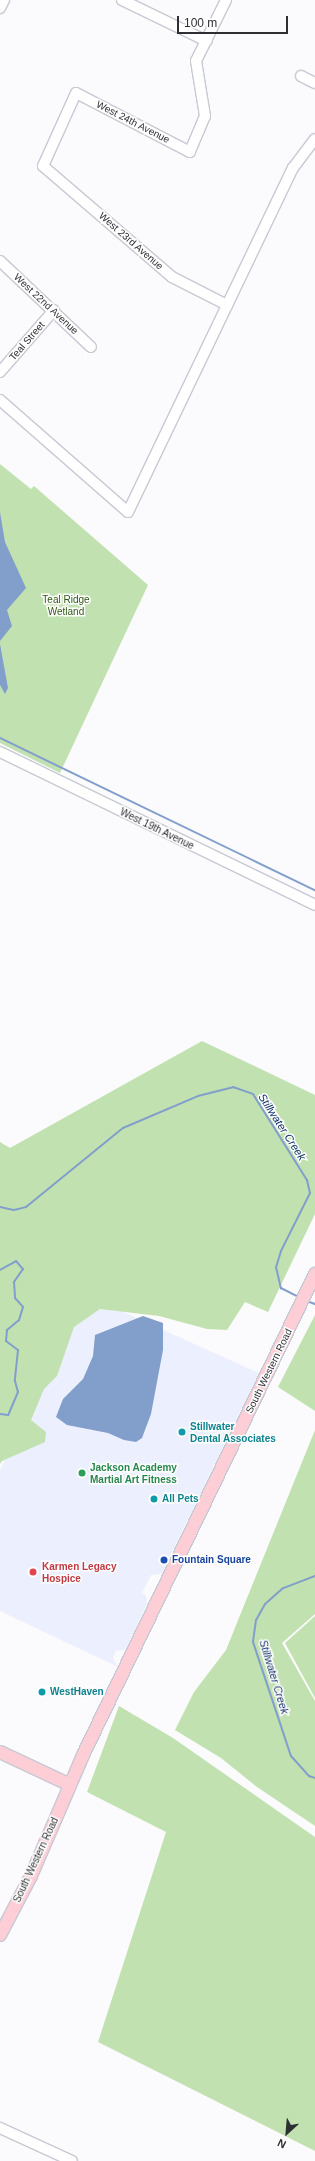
<!DOCTYPE html>
<style>
body{margin:0}
#map{position:relative;width:315px;height:2161px;overflow:hidden;background:#fbfbfd;font-family:Arial,sans-serif}
div>[style]{position:absolute}
[style*='--x']{left:calc(var(--x)*1px);top:calc(var(--y)*1px);width:calc(var(--w)*1px);rotate:calc(var(--a)*1deg)}
.built>*{inset:0;background:#eceffe}
.green>*{inset:0;background:#c2e1b1}
.water>*{inset:0;background:#829fcb}
.stream>*{height:2px;margin:-1px;padding:0 1px;transform-origin:1px;border-radius:1px;background:#829fcb}
.roads{filter:drop-shadow(1px 0 #c7c9d4) drop-shadow(-1px 0 #c7c9d4) drop-shadow(0 1px #c7c9d4) drop-shadow(0 -1px #c7c9d4)}
.minor>*{height:10px;margin:-5px;padding:0 5px;transform-origin:5px;border-radius:5px;background:#fff}
.major>*{height:12px;margin:-6px;padding:0 6px;transform-origin:6px;border-radius:6px;background:#fdced6}
.dots>*{width:11px;height:11px;translate:-50% -50%;box-sizing:border-box;border:2px solid #fff;border-radius:50%}
span{translate:-50% -50%;white-space:nowrap;text-align:center;line-height:1.15;-webkit-text-stroke:3px #fff;paint-order:stroke}
.street-label{font-size:10px;color:#2e2f33}
.park-label{font-size:10px;color:#305614}
.culture-label{font-size:10px;color:#0d838f;font-weight:700}
.left{translate:0 -50%;text-align:left}
.leisure-label{font-size:10px;color:#27864d;font-weight:700}
.transit-label{font-size:10px;color:#164399;font-weight:700}
.health-label{font-size:10px;color:#be3a42;font-weight:700}
.water-label{font-size:11px;color:#0d3066;font-style:italic}
.north{position:absolute;left:267px;top:2113px;width:40px;height:40px;-webkit-text-stroke:3px #fff;paint-order:stroke;rotate:206deg;font-size:11px;font-weight:700;line-height:16px;text-align:center;color:#2e2f33}
.north::after{content:'';display:block;margin:auto;width:14px;height:18px;background:#2e2f33;clip-path:polygon(50% 0,100% 100%,50% 72%,0 100%)}
.scale{position:absolute;left:177px;top:16px;width:111px;height:18px;box-sizing:border-box;border:2px solid #2e2f33;border-top:0;padding-left:5px;font-size:12px;line-height:14px;white-space:nowrap;color:#2e2f33;-webkit-text-stroke:3px #fff;paint-order:stroke}
</style>
<div id="map">
<div class="built">
<div style="clip-path:polygon(88px 1296px,259px 1373px,163px 1571px,160px 1574px,151px 1575px,142px 1593px,146px 1595px,147px 1603px,127px 1647px,124px 1650px,116px 1651px,113px 1658px,118px 1667px,0 1611px,0 1470px)"></div>
</div>
<div class="green">
<div style="clip-path:polygon(0 464px,31px 489px,34px 486px,148px 585px,60px 773px,0 743px)"></div>
<div style="clip-path:polygon(202px 1041px,315px 1095px,315px 1214px,268px 1312px,245px 1302px,227px 1330px,207px 1329px,159px 1316px,100px 1309px,74px 1327px,57px 1376px,44px 1389px,31px 1420px,46px 1432px,45px 1442px,2px 1461px,0 1464px,0 1142px,10px 1148px)"></div>
<div style="clip-path:polygon(315px 1315px,315px 1411px,278px 1387px)"></div>
<div style="clip-path:polygon(315px 1430px,315px 1614px,282px 1643px,315px 1701px,315px 1826px,257px 1787px,221px 1758px,175px 1730px,194px 1692px,226px 1650px)"></div>
<div style="clip-path:polygon(315px 1616px,315px 1698px,285px 1643px)"></div>
<div style="clip-path:polygon(119px 1706px,173px 1738px,315px 1837px,315px 2151px,98px 2042px,166px 1832px,87px 1792px)"></div>
</div>
<div class="water">
<div style="clip-path:polygon(0 512px,5px 542px,26px 588px,7px 610px,12px 626px,0 641px)"></div>
<div style="clip-path:polygon(0 644px,8px 688px,5px 694px,0 685px)"></div>
<div style="clip-path:polygon(143px 1316px,163px 1323px,163px 1350px,151px 1414px,142px 1438px,136px 1442px,124px 1440px,108px 1433px,67px 1425px,56px 1417px,63px 1399px,83px 1379px,93px 1356px,95px 1335px)"></div>
</div>
<div class="stream">
<div style="--x:0;--y:738;--w:350;--a:25.8"></div>
<div style="--x:0;--y:1207;--w:14;--a:12"></div>
<div style="--x:14;--y:1210;--w:12;--a:-14"></div>
<div style="--x:26;--y:1207;--w:125;--a:-39.2"></div>
<div style="--x:123;--y:1128;--w:82;--a:-23.1"></div>
<div style="--x:198;--y:1096;--w:36;--a:-14"></div>
<div style="--x:233;--y:1087;--w:21;--a:19"></div>
<div style="--x:253;--y:1094;--w:102;--a:57.9"></div>
<div style="--x:307;--y:1180;--w:13;--a:77"></div>
<div style="--x:310;--y:1193;--w:65;--a:116.6"></div>
<div style="--x:281;--y:1251;--w:17;--a:107"></div>
<div style="--x:276;--y:1267;--w:22;--a:77"></div>
<div style="--x:281;--y:1288;--w:20;--a:27"></div>
<div style="--x:0;--y:1270;--w:18;--a:-29"></div>
<div style="--x:16;--y:1261;--w:11;--a:49"></div>
<div style="--x:23;--y:1269;--w:16;--a:125"></div>
<div style="--x:14;--y:1282;--w:16;--a:86"></div>
<div style="--x:15;--y:1298;--w:12;--a:48"></div>
<div style="--x:23;--y:1307;--w:14;--a:107"></div>
<div style="--x:19;--y:1320;--w:16;--a:140"></div>
<div style="--x:7;--y:1330;--w:11;--a:95"></div>
<div style="--x:6;--y:1341;--w:15;--a:37"></div>
<div style="--x:18;--y:1350;--w:31;--a:96"></div>
<div style="--x:15;--y:1381;--w:11;--a:75"></div>
<div style="--x:18;--y:1392;--w:25;--a:113"></div>
<div style="--x:8;--y:1415;--w:8;--a:-173"></div>
<div style="--x:307;--y:1301;--w:9;--a:21"></div>
<div style="--x:315;--y:1576;--w:34;--a:159"></div>
<div style="--x:283;--y:1588;--w:24;--a:138"></div>
<div style="--x:265;--y:1604;--w:18;--a:119"></div>
<div style="--x:256;--y:1620;--w:22;--a:98"></div>
<div style="--x:253;--y:1642;--w:120;--a:71.6"></div>
<div style="--x:291;--y:1756;--w:27;--a:48"></div>
<div style="--x:309;--y:1776;--w:6;--a:18"></div>
</div>
<div class="roads">
<div class="minor">
<div style="--x:122;--y:0;--w:94;--a:25.8"></div>
<div style="--x:226;--y:0;--w:68;--a:116.2"></div>
<div style="--x:196;--y:61;--w:56;--a:80.7"></div>
<div style="--x:205;--y:116;--w:39;--a:113"></div>
<div style="--x:190;--y:152;--w:128;--a:-152.6"></div>
<div style="--x:76;--y:93;--w:80;--a:114.3"></div>
<div style="--x:43;--y:166;--w:170;--a:40.7"></div>
<div style="--x:172;--y:277;--w:62;--a:27"></div>
<div style="--x:0;--y:8;--w:9;--a:-63"></div>
<div style="--x:301;--y:76;--w:16;--a:27"></div>
<div style="--x:0;--y:261;--w:125;--a:43.4"></div>
<div style="--x:0;--y:372;--w:82;--a:-48.9"></div>
<div style="--x:0;--y:400;--w:170;--a:41.2"></div>
<div style="--x:128;--y:512;--w:382;--a:-64.4"></div>
<div style="--x:293;--y:168;--w:36;--a:-53"></div>
<div style="--x:0;--y:752;--w:350;--a:25.9"></div>
<div style="--x:0;--y:2128;--w:79;--a:24.6"></div>
</div>
<div class="major">
<div style="--x:0;--y:1752;--w:77;--a:25.2"></div>
<div style="--x:0;--y:1935;--w:67;--a:-62.3"></div>
<div style="--x:31;--y:1876;--w:134;--a:-66.7"></div>
<div style="--x:84;--y:1753;--w:532;--a:-64.25"></div>
</div>
</div>
<div class="dots">
<div style="left:182px;top:1432px;background:#0f9aa8"></div>
<div style="left:82px;top:1473px;background:#2e9e5b"></div>
<div style="left:154px;top:1499px;background:#0f9aa8"></div>
<div style="left:164px;top:1560px;background:#1a4fb4"></div>
<div style="left:33px;top:1572px;background:#e0444e"></div>
<div style="left:42px;top:1692px;background:#0f9aa8"></div>
</div>
<div class="street-label">
<span style="left:133px;top:122px;rotate:27deg">West 24th Avenue</span>
<span style="left:131px;top:241px;rotate:41deg">West 23rd Avenue</span>
<span style="left:46px;top:304px;rotate:43deg">West 22nd Avenue</span>
<span style="left:27px;top:341px;rotate:-49deg">Teal Street</span>
<span style="left:157px;top:829px;rotate:26deg">West 19th Avenue</span>
<span style="left:269px;top:1371px;rotate:-64deg">South Western Road</span>
<span style="left:36px;top:1860px;rotate:-65deg">South Western Road</span>
</div>
<div class="park-label">
<span style="left:66px;top:605px">Teal Ridge<br>Wetland</span>
</div>
<div class="culture-label">
<span class="left" style="left:190px;top:1432px">Stillwater<br>Dental Associates</span>
<span class="left" style="left:162px;top:1499px">All Pets</span>
<span class="left" style="left:50px;top:1692px">WestHaven</span>
</div>
<div class="leisure-label">
<span class="left" style="left:90px;top:1473px">Jackson Academy<br>Martial Art Fitness</span>
</div>
<div class="transit-label">
<span class="left" style="left:172px;top:1560px">Fountain Square</span>
</div>
<div class="health-label">
<span class="left" style="left:42px;top:1572px">Karmen Legacy<br>Hospice</span>
</div>
<div class="water-label">
<span style="left:282px;top:1127px;rotate:57deg">Stillwater Creek</span>
<span style="left:274px;top:1677px;rotate:73deg">Stillwater Creek</span>
</div>
<div class="north">N</div>
<div class="scale">100 m</div>
</div>
